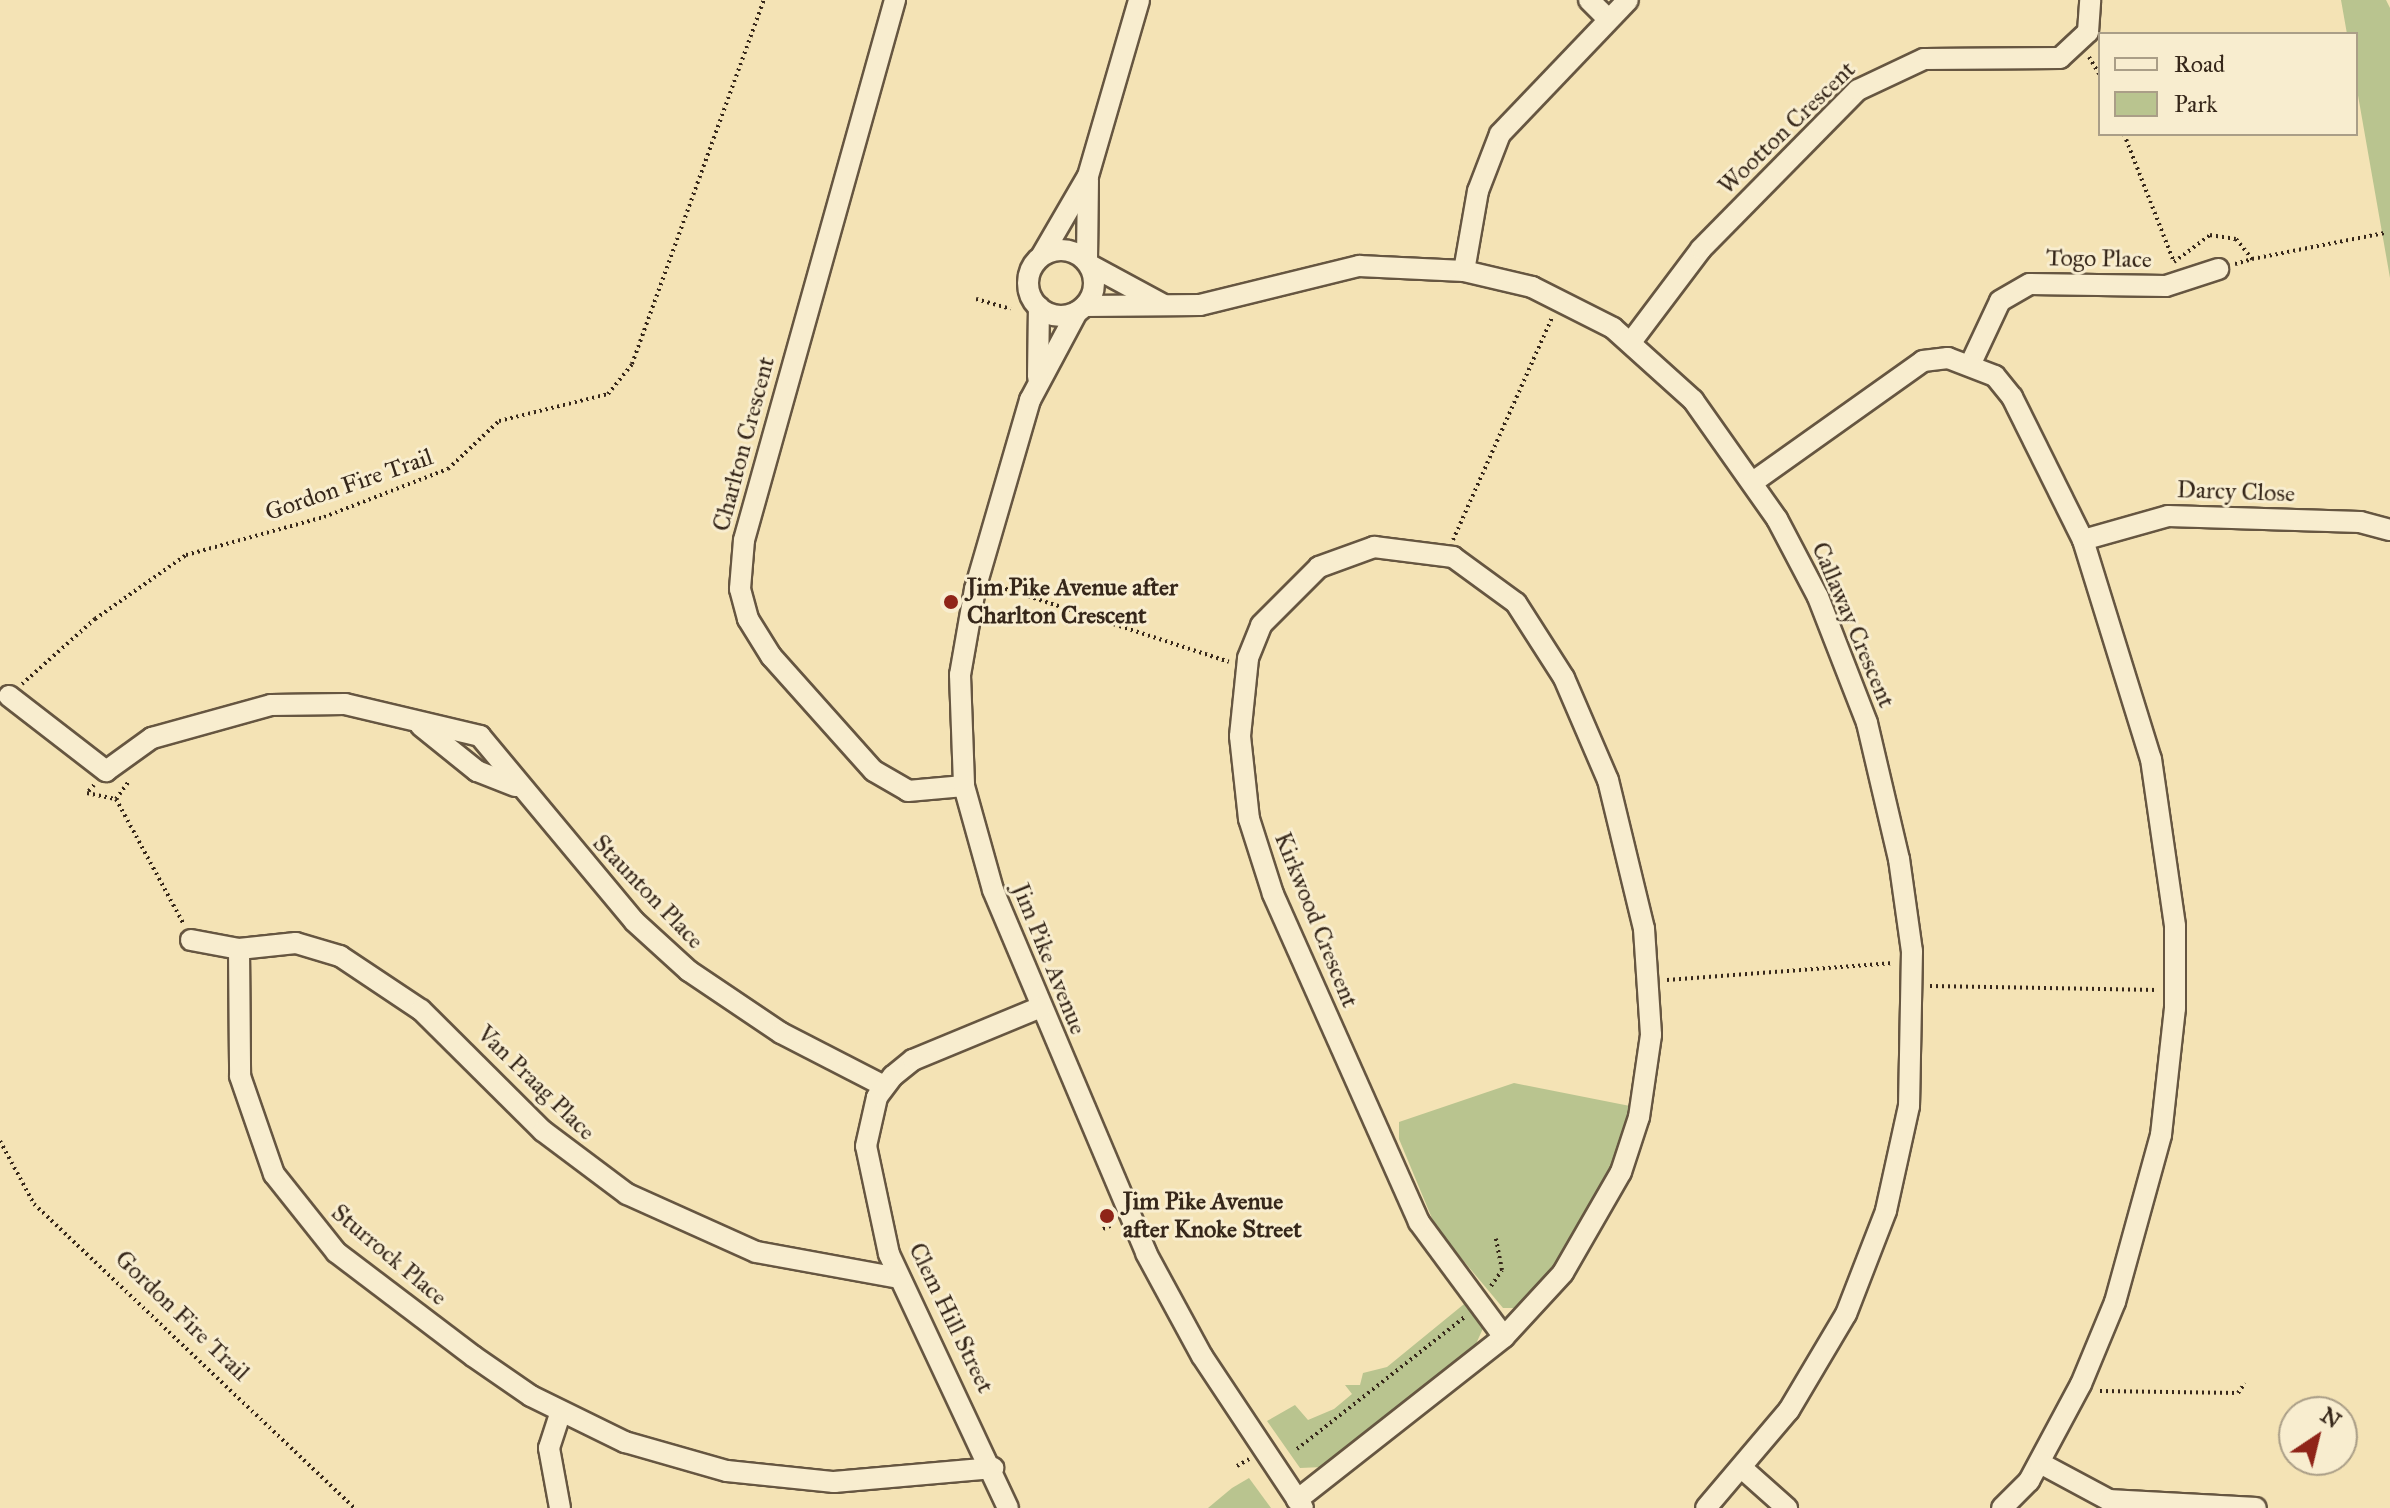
<!DOCTYPE html>
<style>
body{margin:0}
#map{position:relative;width:2390px;height:1508px;overflow:hidden;background:#f4e3b5;font-family:"IM FELL Great Primer",serif}
div>[style]{position:absolute}
[style*='--x']{left:calc(var(--x)*1px);top:calc(var(--y)*1px);width:calc(var(--w)*1px);rotate:calc(var(--a)*1deg)}
.green>*{inset:0;background:#b9c48f}
.path>*{height:4px;margin-top:-2px;transform-origin:0;background:repeating-linear-gradient(90deg,#36271a 0 2px,transparent 0 6px)}
.roads{filter:drop-shadow(2px 0 #665641) drop-shadow(-2px 0 #665641) drop-shadow(0 2px #665641) drop-shadow(0 -2px #665641)}
.minor>*{height:20px;margin:-10px;padding:0 10px;transform-origin:10px;border-radius:10px;background:#f8edcf}
.minor>.ring{margin:-10px;padding:0;box-sizing:content-box;background:none;border:20px solid #f8edcf;border-radius:50%}
.dots>*{width:22px;height:22px;translate:-50% -50%;box-sizing:border-box;border:4px solid #f8edcf;border-radius:50%}
span{translate:-50% -50%;white-space:nowrap;text-align:center;line-height:1.15;-webkit-text-stroke:6px #f8edcf;paint-order:stroke}
.street-label{font-size:24px;color:#36271a}
.poi-label{font-size:24px;color:#36271a;font-weight:700}
.left{translate:0 -50%;text-align:left}
.legend{position:absolute;left:2098px;top:32px;width:260px;height:104px;box-sizing:border-box;background:#f8edcf;border:2px solid #aa9e87;margin:0;padding:10px 14px;list-style:none;font-size:24px;color:#36271a}
.legend li{display:flex;align-items:center;gap:16px;height:40px}
.legend b{width:40px;border:2px solid #aa9e87}
.north{position:absolute;left:2278px;top:1396px;width:80px;height:80px;box-sizing:border-box;background:#f8edcf;border:2px solid #aa9e87;border-radius:50%;rotate:35deg;font-size:22px;font-weight:700;line-height:32px;text-align:center;color:#36271a}
.north::after{content:'';display:block;margin:auto;width:28px;height:36px;background:#8f2418;clip-path:polygon(50% 0,100% 100%,50% 72%,0 100%)}
</style>
<div id="map">
<div class="green">
<div style="clip-path:polygon(2341px 0,2386px 0,2390px 8px,2390px 278px,2356px 84px,2356px 34px,2347px 34px)"></div>
<div style="clip-path:polygon(1514px 1083px,1635px 1107px,1610px 1179px,1563px 1258px,1523px 1308px,1503px 1308px,1436px 1228px,1399px 1139px,1399px 1122px)"></div>
<div style="clip-path:polygon(1469px 1300px,1485px 1324px,1475px 1346px,1323px 1467px,1300px 1468px,1267px 1421px,1295px 1405px,1308px 1420px,1334px 1409px,1352px 1394px,1345px 1385px,1360px 1385px,1363px 1373px,1387px 1367px)"></div>
<div style="clip-path:polygon(1249px 1478px,1271px 1508px,1208px 1508px,1232px 1488px)"></div>
</div>
<div class="path">
<div style="--x:2089;--y:57;--w:21;--a:59"></div>
<div style="--x:2124;--y:134;--w:137;--a:68.7"></div>
<div style="--x:2174;--y:262;--w:45;--a:-36.9"></div>
<div style="--x:2210;--y:235;--w:26;--a:9"></div>
<div style="--x:2236;--y:239;--w:26;--a:51"></div>
<div style="--x:2252;--y:259;--w:135;--a:-11.1"></div>
<div style="--x:2235;--y:264;--w:18;--a:-16"></div>
<div style="--x:976;--y:299;--w:36;--a:16"></div>
<div style="--x:1453;--y:540;--w:243;--a:-66"></div>
<div style="--x:994;--y:585;--w:247;--a:18.1"></div>
<div style="--x:22;--y:684;--w:98;--a:-41.7"></div>
<div style="--x:95;--y:619;--w:111;--a:-35.1"></div>
<div style="--x:186;--y:555;--w:143;--a:-15.4"></div>
<div style="--x:324;--y:517;--w:133;--a:-21.2"></div>
<div style="--x:448;--y:469;--w:70;--a:-43.3"></div>
<div style="--x:499;--y:421;--w:112;--a:-13.9"></div>
<div style="--x:608;--y:394;--w:38;--a:-51"></div>
<div style="--x:632;--y:364;--w:387;--a:-70.1"></div>
<div style="--x:94;--y:785;--w:11;--a:131"></div>
<div style="--x:87;--y:793;--w:30;--a:12"></div>
<div style="--x:116;--y:799;--w:22;--a:-54"></div>
<div style="--x:116;--y:799;--w:141;--a:61.6"></div>
<div style="--x:1667;--y:980;--w:227;--a:-4.3"></div>
<div style="--x:1930;--y:986;--w:227;--a:1"></div>
<div style="--x:0;--y:1141;--w:72;--a:61.6"></div>
<div style="--x:34;--y:1204;--w:441;--a:43.5"></div>
<div style="--x:1103;--y:1229;--w:8;--a:-23"></div>
<div style="--x:1110;--y:1226;--w:13;--a:-117"></div>
<div style="--x:1491;--y:1286;--w:19;--a:-55"></div>
<div style="--x:1502;--y:1270;--w:32;--a:-101"></div>
<div style="--x:2100;--y:1391;--w:138;--a:0.8"></div>
<div style="--x:2238;--y:1393;--w:12;--a:-55"></div>
<div style="--x:1297;--y:1449;--w:214;--a:-38.2"></div>
<div style="--x:1237;--y:1466;--w:14;--a:-30"></div>
</div>
<div class="roads">
<div class="minor">
<div style="--x:895;--y:0;--w:561;--a:105.62"></div>
<div style="--x:744;--y:540;--w:49;--a:94.7"></div>
<div style="--x:740;--y:589;--w:31;--a:75"></div>
<div style="--x:748;--y:619;--w:44;--a:58.1"></div>
<div style="--x:771;--y:656;--w:154;--a:48.2"></div>
<div style="--x:874;--y:771;--w:39;--a:30"></div>
<div style="--x:908;--y:791;--w:56;--a:-5.1"></div>
<div style="--x:1589;--y:0;--w:27;--a:45"></div>
<div class="ring" style="left:1028px;top:250px;width:46px;height:46px"></div>
<div style="--x:1042;--y:255;--w:91;--a:-59.8"></div>
<div style="--x:1088;--y:176;--w:183;--a:-73.8"></div>
<div style="--x:1087;--y:260;--w:80;--a:-89.3"></div>
<div style="--x:1090;--y:265;--w:82;--a:28.4"></div>
<div style="--x:1464;--y:271;--w:81;--a:-80.1"></div>
<div style="--x:1478;--y:191;--w:61;--a:-68.9"></div>
<div style="--x:1500;--y:134;--w:185;--a:-46.3"></div>
<div style="--x:1085;--y:306;--w:115;--a:-0.5"></div>
<div style="--x:1200;--y:305;--w:164;--a:-13.8"></div>
<div style="--x:1359;--y:266;--w:105;--a:2.7"></div>
<div style="--x:1464;--y:271;--w:70;--a:13.2"></div>
<div style="--x:1532;--y:287;--w:91;--a:26.8"></div>
<div style="--x:1613;--y:328;--w:108;--a:42"></div>
<div style="--x:1693;--y:400;--w:146;--a:54.8"></div>
<div style="--x:1777;--y:519;--w:88;--a:62.3"></div>
<div style="--x:1818;--y:597;--w:135;--a:68.7"></div>
<div style="--x:1867;--y:723;--w:140;--a:76.8"></div>
<div style="--x:1899;--y:859;--w:93;--a:82"></div>
<div style="--x:1912;--y:951;--w:155;--a:91.1"></div>
<div style="--x:1909;--y:1106;--w:107;--a:102.4"></div>
<div style="--x:1886;--y:1211;--w:110;--a:111.2"></div>
<div style="--x:1846;--y:1314;--w:112;--a:120.7"></div>
<div style="--x:1789;--y:1410;--w:128;--a:130.3"></div>
<div style="--x:1077;--y:312;--w:100;--a:118.1"></div>
<div style="--x:1030;--y:400;--w:197;--a:106.2"></div>
<div style="--x:975;--y:589;--w:87;--a:99.9"></div>
<div style="--x:960;--y:675;--w:111;--a:87.9"></div>
<div style="--x:964;--y:786;--w:108;--a:74.4"></div>
<div style="--x:993;--y:890;--w:394;--a:67.1"></div>
<div style="--x:1146;--y:1253;--w:117;--a:61.5"></div>
<div style="--x:1202;--y:1356;--w:182;--a:56.4"></div>
<div style="--x:1631;--y:342;--w:116;--a:-53"></div>
<div style="--x:1701;--y:249;--w:223;--a:-45.4"></div>
<div style="--x:1858;--y:90;--w:73;--a:-25.2"></div>
<div style="--x:1924;--y:59;--w:136;--a:-0.4"></div>
<div style="--x:2060;--y:58;--w:38;--a:-43"></div>
<div style="--x:2088;--y:32;--w:32;--a:-86"></div>
<div style="--x:1971;--y:363;--w:68;--a:-64.9"></div>
<div style="--x:2000;--y:301;--w:34;--a:-30"></div>
<div style="--x:2030;--y:284;--w:136;--a:0.8"></div>
<div style="--x:2166;--y:286;--w:55;--a:-18.1"></div>
<div style="--x:1038;--y:377;--w:70;--a:-89.2"></div>
<div style="--x:1753;--y:482;--w:209;--a:-35.4"></div>
<div style="--x:1923;--y:361;--w:25;--a:-7"></div>
<div style="--x:1948;--y:358;--w:50;--a:21"></div>
<div style="--x:1995;--y:376;--w:27;--a:51"></div>
<div style="--x:2012;--y:397;--w:160;--a:63.6"></div>
<div style="--x:2083;--y:540;--w:229;--a:72.8"></div>
<div style="--x:2151;--y:759;--w:169;--a:81.8"></div>
<div style="--x:2175;--y:926;--w:82;--a:90"></div>
<div style="--x:2175;--y:1008;--w:128;--a:96.3"></div>
<div style="--x:2161;--y:1135;--w:173;--a:105.4"></div>
<div style="--x:2115;--y:1302;--w:89;--a:112.5"></div>
<div style="--x:2081;--y:1384;--w:110;--a:118.2"></div>
<div style="--x:2029;--y:1481;--w:38;--a:135"></div>
<div style="--x:2083;--y:540;--w:88;--a:-15.8"></div>
<div style="--x:2168;--y:516;--w:192;--a:1.8"></div>
<div style="--x:2360;--y:522;--w:31;--a:15"></div>
<div style="--x:9;--y:696;--w:123;--a:37.7"></div>
<div style="--x:106;--y:771;--w:57;--a:-35.7"></div>
<div style="--x:152;--y:738;--w:123;--a:-15.5"></div>
<div style="--x:271;--y:705;--w:74;--a:-0.8"></div>
<div style="--x:345;--y:704;--w:139;--a:13.3"></div>
<div style="--x:480;--y:736;--w:241;--a:50.2"></div>
<div style="--x:634;--y:921;--w:74;--a:42.3"></div>
<div style="--x:689;--y:971;--w:111;--a:34"></div>
<div style="--x:781;--y:1033;--w:116;--a:27.2"></div>
<div style="--x:421;--y:726;--w:72;--a:38.8"></div>
<div style="--x:477;--y:771;--w:41;--a:21.5"></div>
<div style="--x:191;--y:940;--w:49;--a:10.6"></div>
<div style="--x:239;--y:949;--w:57;--a:-6"></div>
<div style="--x:296;--y:943;--w:46;--a:16.5"></div>
<div style="--x:340;--y:956;--w:97;--a:33.7"></div>
<div style="--x:421;--y:1010;--w:172;--a:44.8"></div>
<div style="--x:543;--y:1131;--w:105;--a:36.9"></div>
<div style="--x:627;--y:1194;--w:141;--a:24.2"></div>
<div style="--x:756;--y:1252;--w:145;--a:10.3"></div>
<div style="--x:239;--y:949;--w:127;--a:89.5"></div>
<div style="--x:240;--y:1076;--w:104;--a:70.9"></div>
<div style="--x:274;--y:1174;--w:100;--a:51.5"></div>
<div style="--x:336;--y:1252;--w:172;--a:37.2"></div>
<div style="--x:473;--y:1356;--w:70;--a:34.6"></div>
<div style="--x:531;--y:1396;--w:105;--a:26.1"></div>
<div style="--x:625;--y:1442;--w:106;--a:15.9"></div>
<div style="--x:727;--y:1471;--w:108;--a:5.9"></div>
<div style="--x:834;--y:1482;--w:160;--a:-5"></div>
<div style="--x:2040;--y:1463;--w:78;--a:28.2"></div>
<div style="--x:2109;--y:1500;--w:147;--a:3.1"></div>
<div style="--x:1743;--y:1469;--w:59;--a:41.6"></div>
<div style="--x:1297;--y:1500;--w:263;--a:-38.2"></div>
<div style="--x:1504;--y:1337;--w:143;--a:-126.5"></div>
<div style="--x:1419;--y:1222;--w:359;--a:-114"></div>
<div style="--x:1273;--y:894;--w:79;--a:-107.7"></div>
<div style="--x:1249;--y:819;--w:83;--a:-96.2"></div>
<div style="--x:1240;--y:736;--w:78;--a:-84.1"></div>
<div style="--x:1248;--y:658;--w:35;--a:-68"></div>
<div style="--x:1261;--y:625;--w:82;--a:-45"></div>
<div style="--x:1319;--y:567;--w:59;--a:-20"></div>
<div style="--x:1374;--y:547;--w:80;--a:7.2"></div>
<div style="--x:1453;--y:557;--w:78;--a:36.1"></div>
<div style="--x:1516;--y:603;--w:89;--a:57.4"></div>
<div style="--x:1564;--y:678;--w:111;--a:66.7"></div>
<div style="--x:1608;--y:780;--w:153;--a:76.4"></div>
<div style="--x:1644;--y:929;--w:106;--a:86.2"></div>
<div style="--x:1651;--y:1035;--w:83;--a:98.3"></div>
<div style="--x:1639;--y:1117;--w:58;--a:108.1"></div>
<div style="--x:1621;--y:1172;--w:116;--a:119.9"></div>
<div style="--x:1563;--y:1273;--w:87;--a:132.7"></div>
<div style="--x:560;--y:1508;--w:61;--a:-100.4"></div>
<div style="--x:549;--y:1448;--w:38;--a:-72"></div>
<div style="--x:1008;--y:1508;--w:280;--a:-115.1"></div>
<div style="--x:889;--y:1254;--w:110;--a:-102"></div>
<div style="--x:866;--y:1146;--w:50;--a:-77.3"></div>
<div style="--x:877;--y:1097;--w:26;--a:-53"></div>
<div style="--x:893;--y:1076;--w:26;--a:-39"></div>
<div style="--x:913;--y:1060;--w:139;--a:-22.5"></div>
</div>
</div>
<div class="dots">
<div style="left:951px;top:602px;background:#8f2418"></div>
<div style="left:1107px;top:1216px;background:#8f2418"></div>
</div>
<div class="street-label">
<span style="left:1787px;top:128px;rotate:-44deg">Wootton Crescent</span>
<span style="left:2099px;top:259px;rotate:1deg">Togo Place</span>
<span style="left:744px;top:444px;rotate:-75deg">Charlton Crescent</span>
<span style="left:349px;top:485px;rotate:-19deg">Gordon Fire Trail</span>
<span style="left:2236px;top:492px;rotate:2deg">Darcy Close</span>
<span style="left:1853px;top:625px;rotate:67deg">Callaway Crescent</span>
<span style="left:648px;top:892px;rotate:46deg">Staunton Place</span>
<span style="left:1316px;top:920px;rotate:68deg">Kirkwood Crescent</span>
<span style="left:1049px;top:959px;rotate:68deg">Jim Pike Avenue</span>
<span style="left:536px;top:1083px;rotate:44deg">Van Praag Place</span>
<span style="left:389px;top:1255px;rotate:40deg">Sturrock Place</span>
<span style="left:182px;top:1316px;rotate:44deg">Gordon Fire Trail</span>
<span style="left:951px;top:1318px;rotate:64deg">Clem Hill Street</span>
</div>
<div class="poi-label">
<span class="left" style="left:967px;top:602px">Jim Pike Avenue after<br>Charlton Crescent</span>
<span class="left" style="left:1123px;top:1216px">Jim Pike Avenue<br>after Knoke Street</span>
</div>
<ul class="legend">
<li><b style="height:10px;background:#f8edcf"></b>Road</li>
<li><b style="height:22px;background:#b9c48f"></b>Park</li>
</ul>
<div class="north">N</div>
</div>
